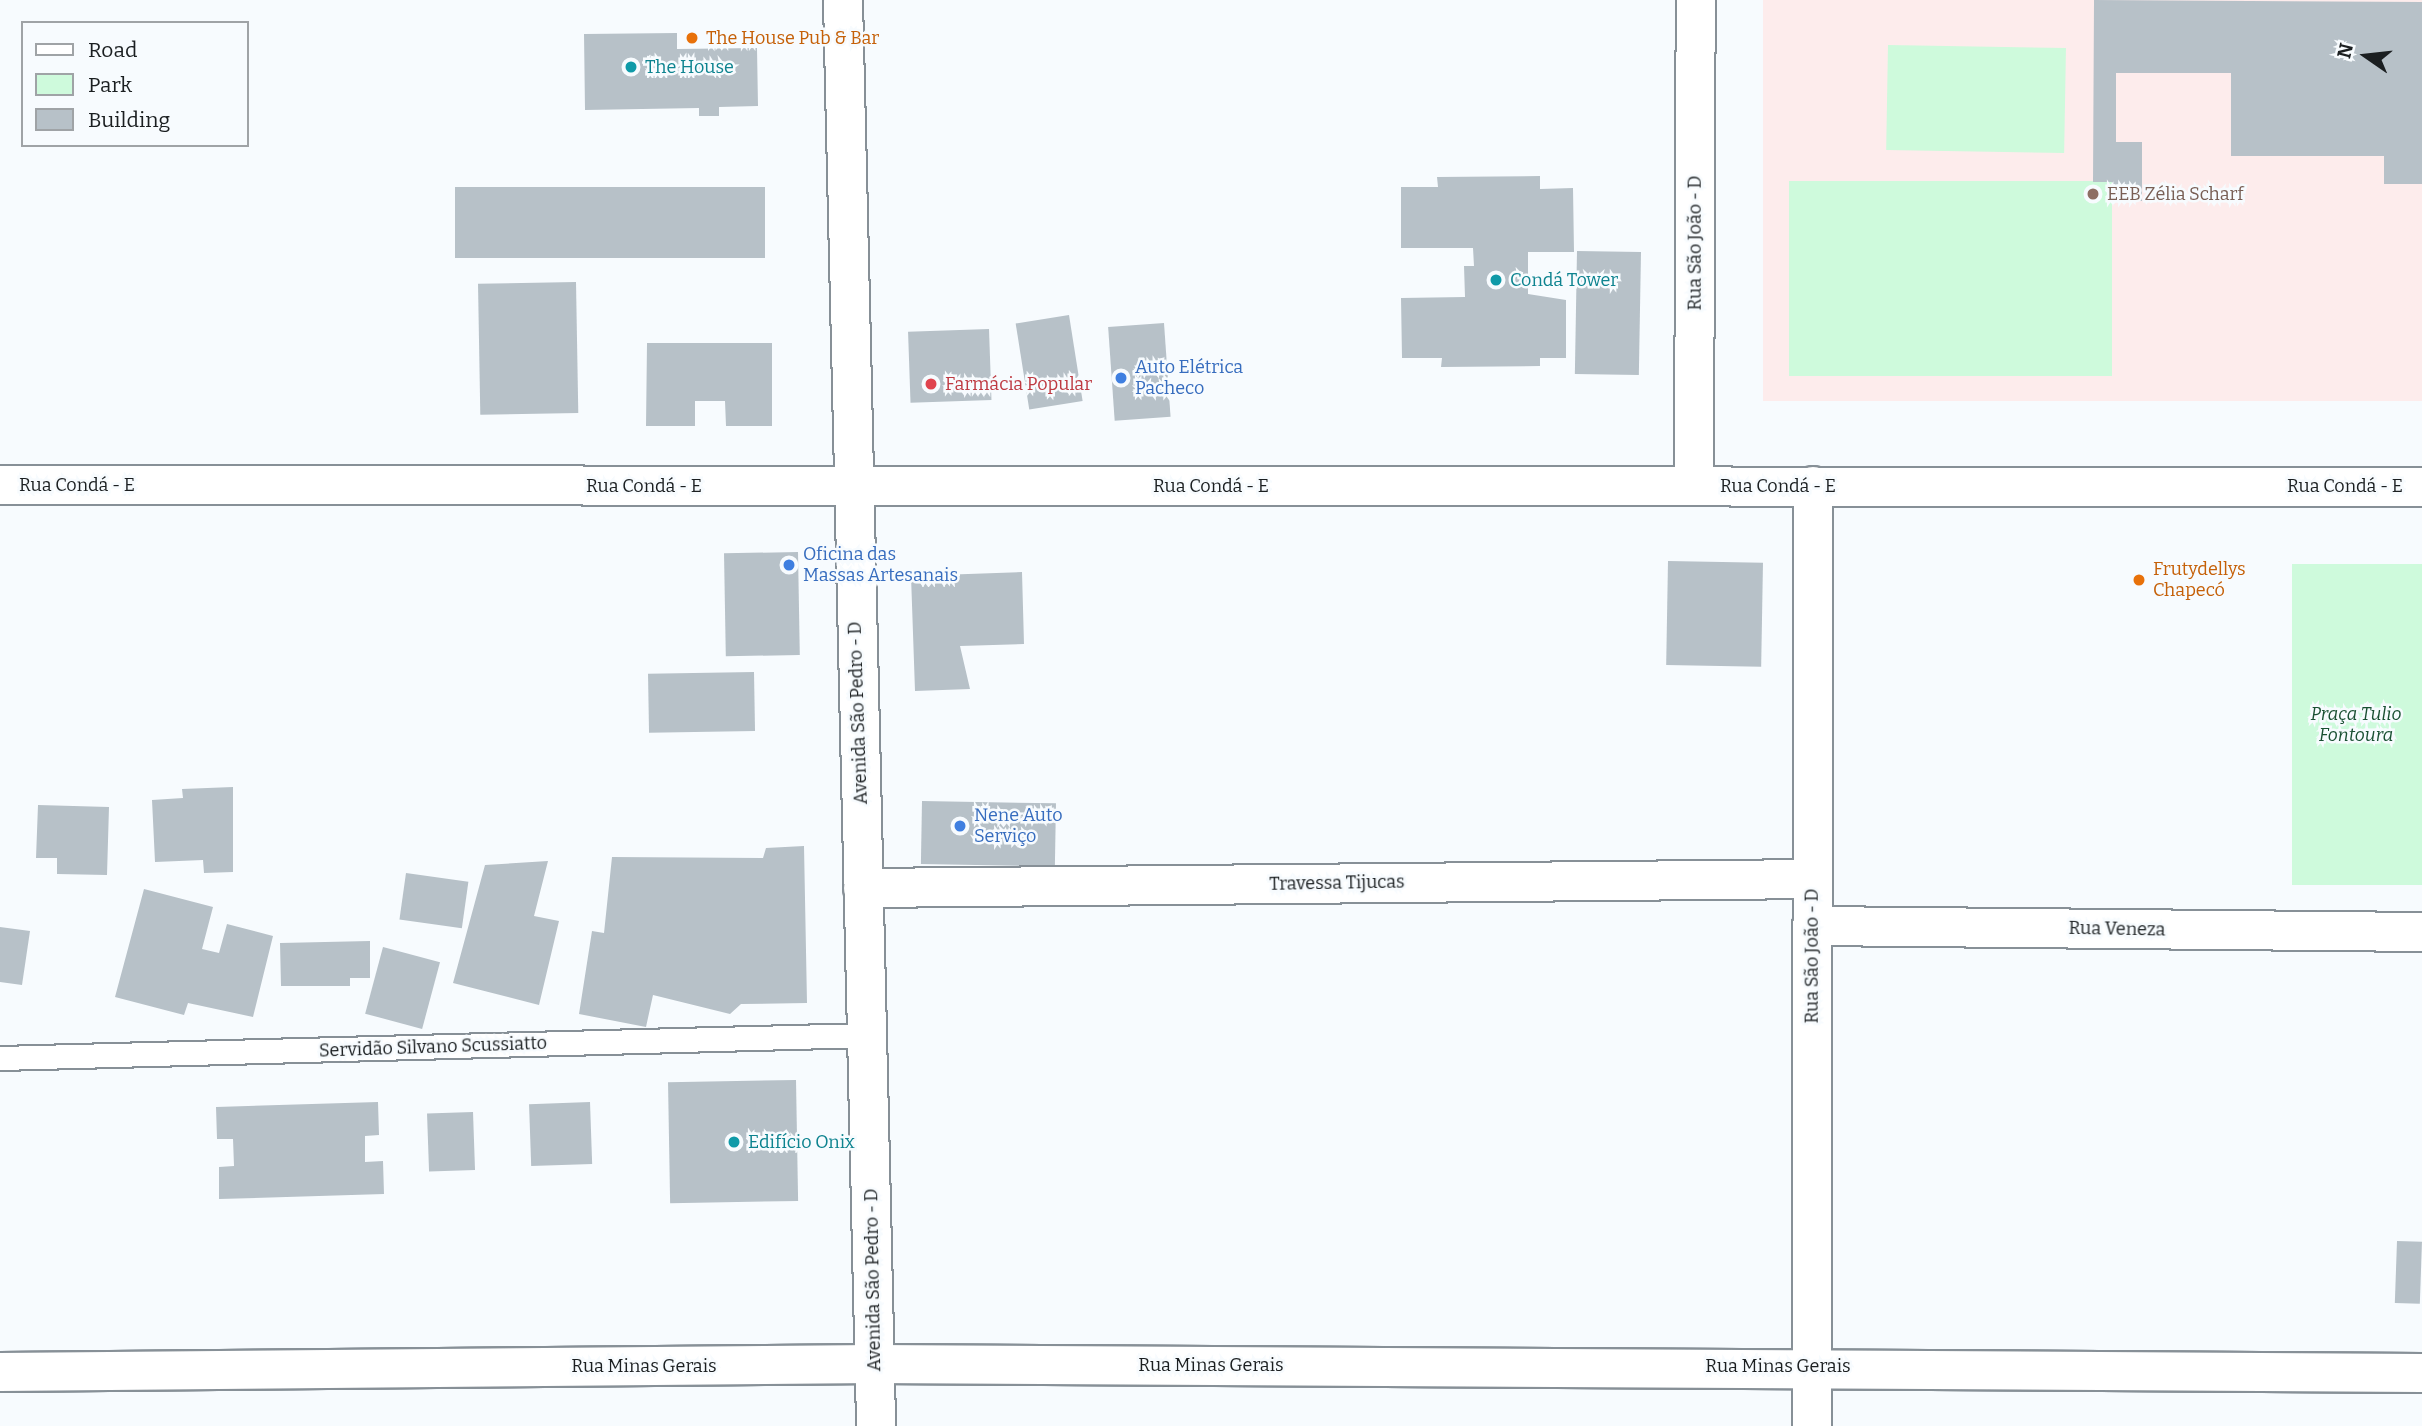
<!DOCTYPE html>
<meta charset="utf-8">
<style>
body{margin:0}
#map{position:relative;width:2422px;height:1426px;overflow:hidden;background:#f7fbfe;font-family:Bitter,serif}
div>[style]{position:absolute}
[style*='--x']{left:calc(var(--x)*1px);top:calc(var(--y)*1px);width:calc(var(--w)*1px);rotate:calc(var(--a)*1deg)}
.education>*{inset:0;background:#fdecec;transform-origin:0 0}
.green>*{inset:0;background:#cefadc;transform-origin:0 0}
.building>*{inset:0;background:#b7c1c8;transform-origin:0 0}
.roads{filter:drop-shadow(2px 0 #879097) drop-shadow(-2px 0 #879097) drop-shadow(0 2px #879097) drop-shadow(0 -2px #879097)}
.service>*{height:23px;margin:-11.5px;padding:0 11.5px;transform-origin:11.5px;border-radius:11.5px;background:#fff}
.minor>*{height:38px;margin:-19px;padding:0 19px;transform-origin:19px;border-radius:19px;background:#fff}
.tertiary>*{height:38px;margin:-19px;padding:0 19px;transform-origin:19px;border-radius:19px;background:#fff}
.dots>*{width:19px;height:19px;translate:-50% -50%;box-sizing:border-box;border:4px solid #f7fbfe;border-radius:50%}
span{translate:-50% -50%;white-space:nowrap;text-align:center;line-height:1.15;-webkit-text-stroke:5px #f7fbfe;paint-order:stroke}
.food-label{font-size:18px;color:#c56008}
.left{translate:0 -50%;text-align:left}
.culture-label{font-size:18px;color:#0d838f}
.education-label{font-size:18px;color:#785e54}
.street-label{font-size:18px;color:#1b1f21}
.shop-label{font-size:18px;color:#366cbe}
.health-label{font-size:18px;color:#be3a42}
.park-label{font-size:18px;color:#195032;font-style:italic}
.legend{position:absolute;left:21px;top:21px;width:228px;height:126px;box-sizing:border-box;background:#f7fbfe;border:2px solid #9fa3a6;margin:0;padding:9px 12px;list-style:none;font-size:21px;color:#1b1f21}
.legend li{display:flex;align-items:center;gap:14px;height:35px}
.legend b{width:35px;border:2px solid #9fa3a6}
.north{position:absolute;left:2331px;top:21px;width:70px;height:70px;-webkit-text-stroke:5px #f7fbfe;paint-order:stroke;rotate:284deg;font-size:19px;font-weight:700;line-height:28px;text-align:center;color:#1b1f21}
.north::after{content:'';display:block;margin:auto;width:24px;height:32px;background:#1b1f21;clip-path:polygon(50% 0,100% 100%,50% 72%,0 100%)}
</style>
<div id="map">
<div class="education">
<div style="left:1763px;top:0;width:659px;height:401px"></div>
</div>
<div class="green">
<div style="left:1888px;top:45px;width:178px;height:105px;rotate:1deg"></div>
<div style="left:1789px;top:181px;width:323px;height:195px"></div>
<div style="left:2292px;top:564px;width:130px;height:321px"></div>
</div>
<div class="building">
<div style="clip-path:polygon(2094px 0,2422px 2px,2422px 184px,2384px 184px,2384px 156px,2231px 156px,2231px 73px,2116px 73px,2116px 142px,2142px 142px,2142px 201px,2113px 201px,2112px 182px,2093px 182px)"></div>
<div style="clip-path:polygon(677px 33px,677px 49px,757px 48px,758px 106px,719px 107px,719px 116px,699px 116px,699px 108px,585px 110px,584px 34px)"></div>
<div style="clip-path:polygon(1540px 176px,1540px 189px,1573px 188px,1574px 252px,1528px 252px,1528px 294px,1566px 300px,1566px 358px,1540px 358px,1540px 366px,1441px 367px,1442px 358px,1402px 358px,1401px 298px,1465px 297px,1464px 266px,1474px 266px,1473px 248px,1401px 248px,1401px 187px,1438px 187px,1437px 177px)"></div>
<div style="left:455px;top:187px;width:310px;height:71px"></div>
<div style="left:1577px;top:251px;width:64px;height:123px;rotate:1deg"></div>
<div style="left:576px;top:282px;width:131px;height:98px;rotate:89deg"></div>
<div style="left:1069px;top:315px;width:87px;height:54px;rotate:81deg"></div>
<div style="left:1164px;top:323px;width:94px;height:56px;rotate:86deg"></div>
<div style="left:989px;top:329px;width:71px;height:81px;rotate:88deg"></div>
<div style="clip-path:polygon(647px 343px,772px 343px,772px 426px,726px 426px,725px 401px,695px 401px,695px 426px,646px 426px)"></div>
<div style="left:798px;top:552px;width:103px;height:74px;rotate:89deg"></div>
<div style="left:1668px;top:561px;width:95px;height:104px;rotate:1deg"></div>
<div style="clip-path:polygon(1022px 572px,1024px 644px,960px 646px,970px 689px,915px 691px,911px 576px)"></div>
<div style="left:754px;top:672px;width:59px;height:106px;rotate:89deg"></div>
<div style="clip-path:polygon(233px 787px,233px 872px,204px 873px,203px 860px,155px 862px,152px 800px,183px 798px,182px 789px)"></div>
<div style="left:922px;top:801px;width:134px;height:63px;rotate:1deg"></div>
<div style="clip-path:polygon(38px 805px,109px 807px,107px 875px,57px 874px,57px 858px,36px 858px)"></div>
<div style="clip-path:polygon(804px 846px,807px 1003px,741px 1004px,730px 1014px,653px 995px,646px 1027px,579px 1014px,592px 931px,604px 933px,612px 857px,763px 858px,766px 848px)"></div>
<div style="clip-path:polygon(548px 861px,534px 916px,559px 921px,539px 1005px,453px 983px,485px 865px)"></div>
<div style="left:406px;top:873px;width:63px;height:47px;rotate:8deg"></div>
<div style="clip-path:polygon(144px 889px,213px 907px,202px 949px,219px 953px,227px 924px,273px 936px,253px 1017px,188px 1003px,184px 1015px,115px 997px)"></div>
<div style="clip-path:polygon(0 927px,30px 931px,22px 985px,0 982px)"></div>
<div style="clip-path:polygon(370px 941px,370px 978px,350px 978px,350px 986px,281px 986px,280px 943px)"></div>
<div style="left:383px;top:947px;width:59px;height:69px;rotate:15deg"></div>
<div style="left:796px;top:1080px;width:121px;height:128px;rotate:89deg"></div>
<div style="clip-path:polygon(378px 1102px,379px 1135px,365px 1136px,365px 1162px,383px 1161px,384px 1194px,219px 1199px,219px 1167px,234px 1166px,233px 1139px,217px 1139px,216px 1107px)"></div>
<div style="left:590px;top:1102px;width:62px;height:61px;rotate:88deg"></div>
<div style="left:473px;top:1112px;width:58px;height:46px;rotate:88deg"></div>
<div style="left:2397px;top:1241px;width:25px;height:62px;rotate:2deg"></div>
</div>
<div class="roads">
<div class="service">
<div style="--x:0;--y:1058;--w:866;--a:-1.52"></div>
</div>
<div class="minor">
<div style="--x:1694;--y:486;--w:486;--a:-89.8"></div>
<div style="--x:863;--y:888;--w:949;--a:-0.54"></div>
<div style="--x:1812;--y:926;--w:610;--a:0.56"></div>
<div style="--x:0;--y:1372;--w:875;--a:-0.52"></div>
<div style="--x:875;--y:1364;--w:1547;--a:0.33"></div>
<div style="--x:1812;--y:1426;--w:940;--a:-89.94"></div>
</div>
<div class="tertiary">
<div style="--x:843;--y:0;--w:1426;--a:88.67"></div>
<div style="--x:0;--y:485;--w:2422;--a:0.05"></div>
</div>
</div>
<div class="dots">
<div style="left:692px;top:38px;background:#e8710a"></div>
<div style="left:631px;top:67px;background:#0f9aa8"></div>
<div style="left:2093px;top:194px;background:#8d6e63"></div>
<div style="left:1496px;top:280px;background:#0f9aa8"></div>
<div style="left:1121px;top:378px;background:#3f7fe0"></div>
<div style="left:931px;top:384px;background:#e0444e"></div>
<div style="left:789px;top:565px;background:#3f7fe0"></div>
<div style="left:2139px;top:580px;background:#e8710a"></div>
<div style="left:960px;top:826px;background:#3f7fe0"></div>
<div style="left:734px;top:1142px;background:#0f9aa8"></div>
</div>
<div class="food-label">
<span class="left" style="left:706px;top:38px">The House Pub &amp; Bar</span>
<span class="left" style="left:2153px;top:580px">Frutydellys<br>Chapecó</span>
</div>
<div class="culture-label">
<span class="left" style="left:645px;top:67px">The House</span>
<span class="left" style="left:1510px;top:280px">Condá Tower</span>
<span class="left" style="left:748px;top:1142px">Edifício Onix</span>
</div>
<div class="education-label">
<span class="left" style="left:2107px;top:194px">EEB Zélia Scharf</span>
</div>
<div class="street-label">
<span style="left:1695px;top:243px;rotate:-90deg">Rua São João - D</span>
<span style="left:77px;top:485px">Rua Condá - E</span>
<span style="left:644px;top:486px">Rua Condá - E</span>
<span style="left:1211px;top:486px">Rua Condá - E</span>
<span style="left:1778px;top:486px">Rua Condá - E</span>
<span style="left:2345px;top:486px">Rua Condá - E</span>
<span style="left:858px;top:713px;rotate:-92deg">Avenida São Pedro - D</span>
<span style="left:1337px;top:883px;rotate:-1deg">Travessa Tijucas</span>
<span style="left:2117px;top:929px;rotate:1deg">Rua Veneza</span>
<span style="left:1812px;top:956px;rotate:-90deg">Rua São João - D</span>
<span style="left:433px;top:1047px;rotate:-2deg">Servidão Silvano Scussiatto</span>
<span style="left:873px;top:1280px;rotate:-91deg">Avenida São Pedro - D</span>
<span style="left:1211px;top:1365px">Rua Minas Gerais</span>
<span style="left:644px;top:1366px">Rua Minas Gerais</span>
<span style="left:1778px;top:1366px">Rua Minas Gerais</span>
</div>
<div class="shop-label">
<span class="left" style="left:1135px;top:378px">Auto Elétrica<br>Pacheco</span>
<span class="left" style="left:803px;top:565px">Oficina das<br>Massas Artesanais</span>
<span class="left" style="left:974px;top:826px">Nene Auto<br>Serviço</span>
</div>
<div class="health-label">
<span class="left" style="left:945px;top:384px">Farmácia Popular</span>
</div>
<div class="park-label">
<span style="left:2356px;top:725px">Praça Tulio<br>Fontoura</span>
</div>
<ul class="legend">
<li><b style="height:9px;background:#fff"></b>Road</li>
<li><b style="height:19px;background:#cefadc"></b>Park</li>
<li><b style="height:19px;background:#b7c1c8"></b>Building</li>
</ul>
<div class="north">N</div>
</div>
